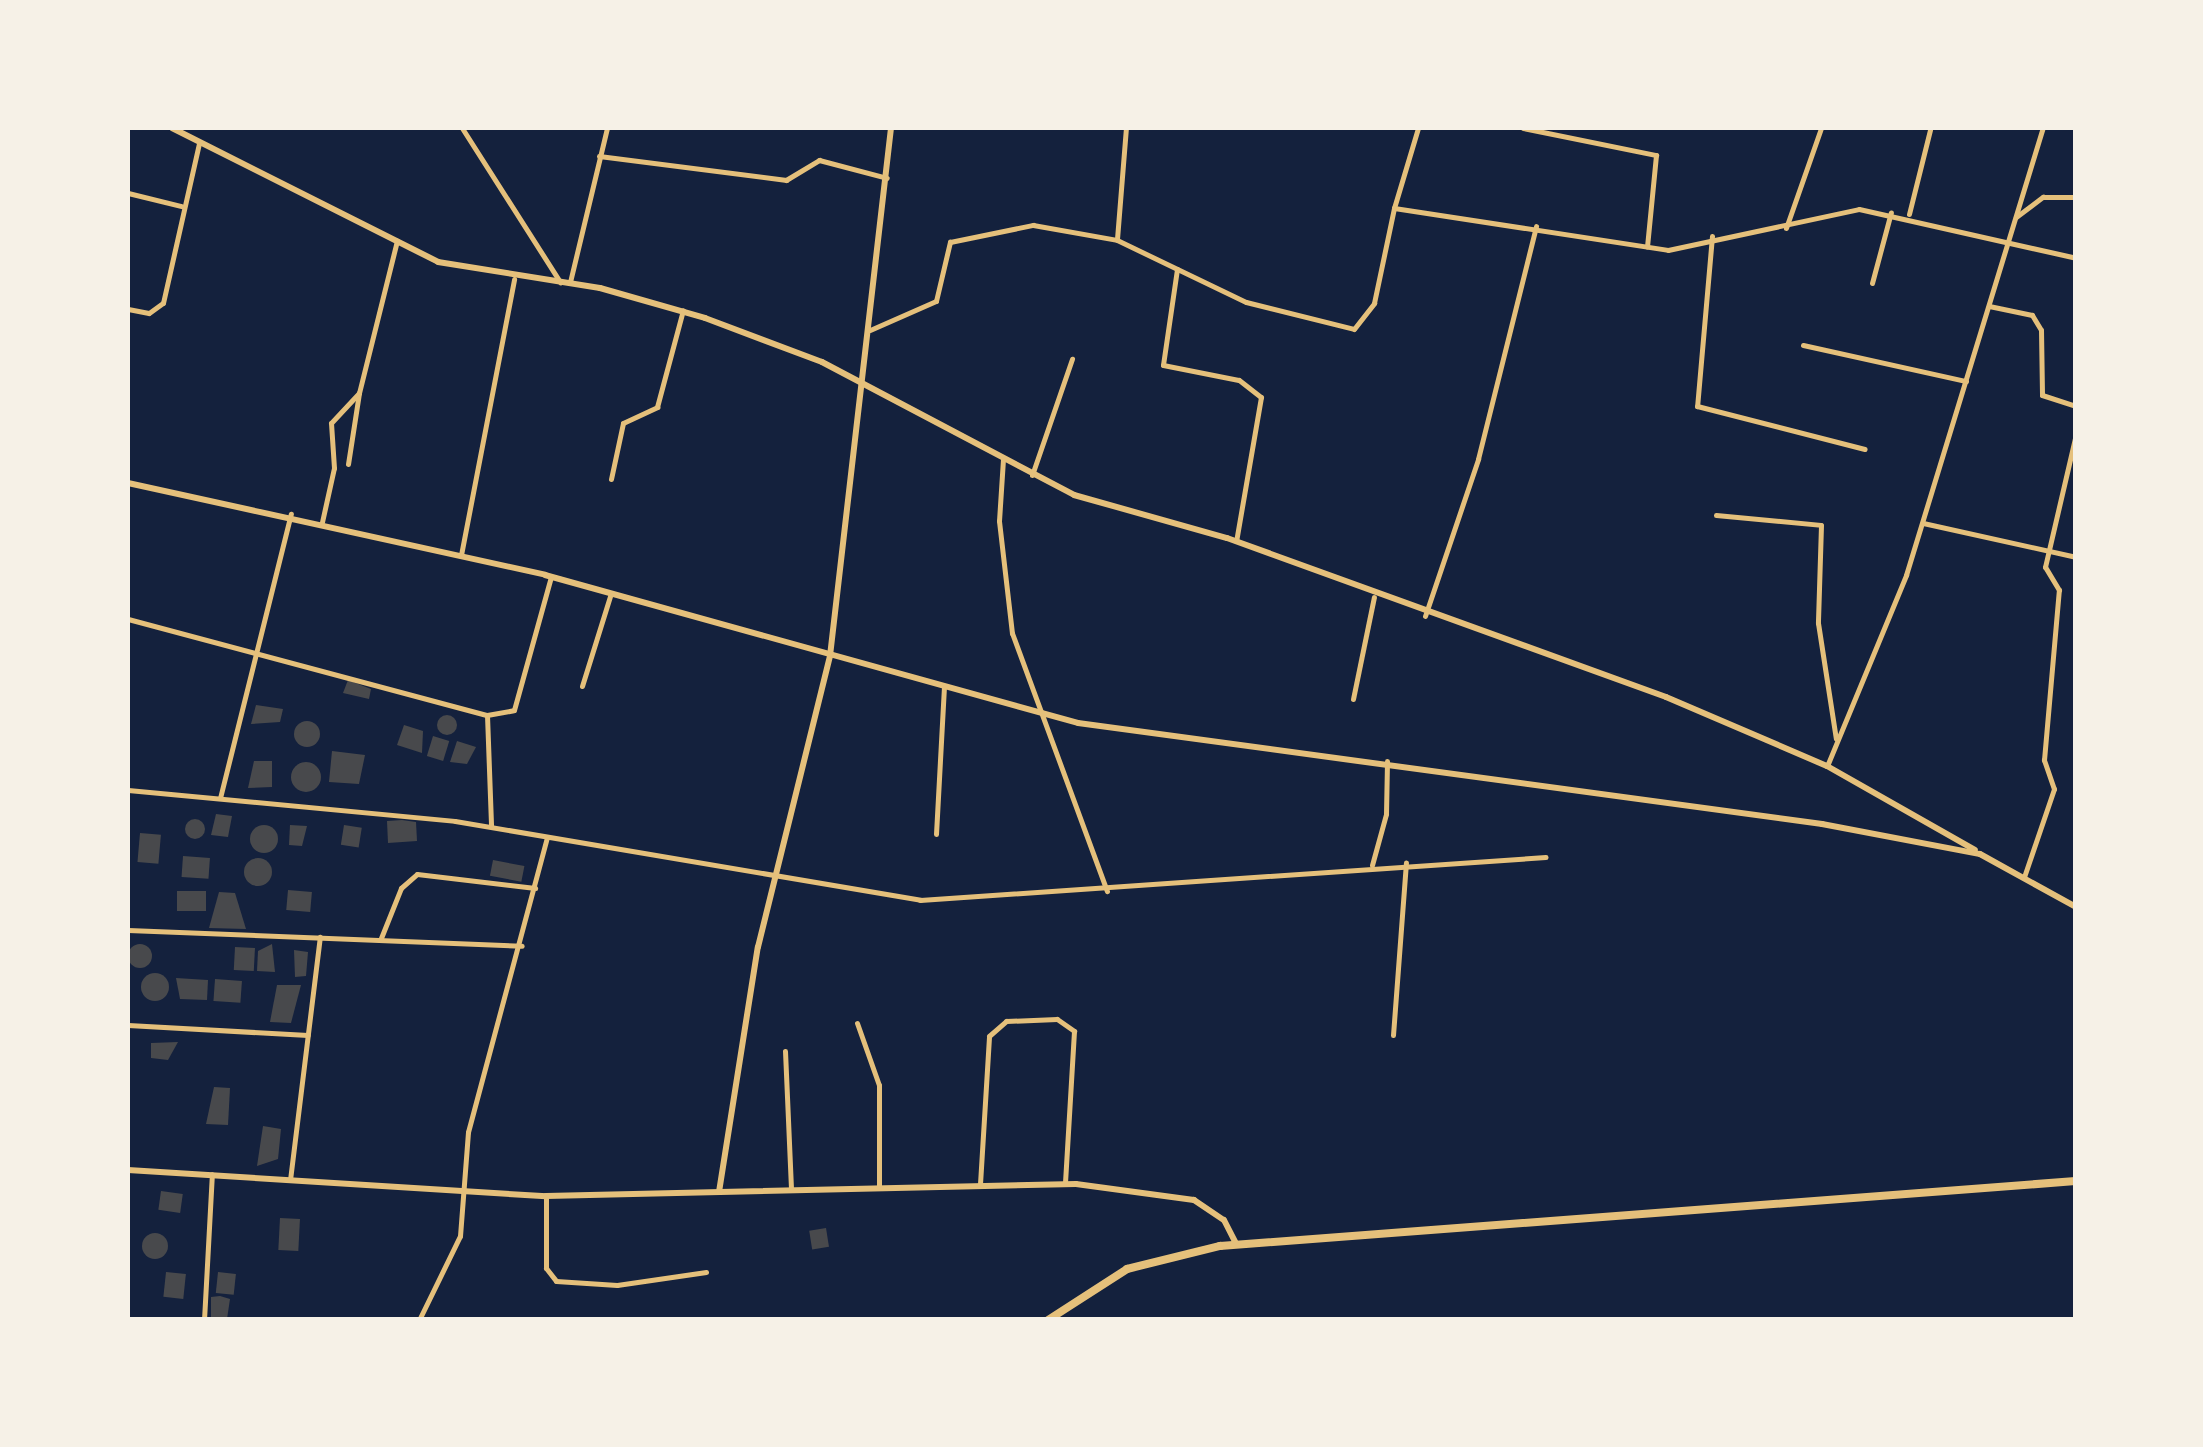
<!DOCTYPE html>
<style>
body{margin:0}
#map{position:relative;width:2203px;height:1447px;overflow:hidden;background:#14213d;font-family:Commissioner,sans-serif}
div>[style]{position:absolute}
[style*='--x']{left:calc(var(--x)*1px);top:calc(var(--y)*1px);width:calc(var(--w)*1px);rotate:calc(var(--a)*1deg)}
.building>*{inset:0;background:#48494c;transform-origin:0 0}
.round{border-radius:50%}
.minor>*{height:5px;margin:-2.5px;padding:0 2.5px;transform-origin:2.5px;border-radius:2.5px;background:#e5c07b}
.tertiary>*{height:6px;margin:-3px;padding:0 3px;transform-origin:3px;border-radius:3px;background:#e5c07b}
.secondary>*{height:8px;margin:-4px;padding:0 4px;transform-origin:4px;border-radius:4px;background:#e5c07b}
span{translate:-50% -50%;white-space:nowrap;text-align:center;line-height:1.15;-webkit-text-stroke:8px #f6f1e7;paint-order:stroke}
.frame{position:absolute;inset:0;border:130px solid #f6f1e7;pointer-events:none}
</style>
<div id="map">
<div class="building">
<div style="clip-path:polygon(348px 680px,371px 689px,369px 699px,343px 693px)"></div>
<div style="clip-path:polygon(256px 705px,283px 709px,280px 722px,251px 724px)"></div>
<div class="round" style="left:437px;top:715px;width:20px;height:20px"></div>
<div class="round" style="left:294px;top:721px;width:26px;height:26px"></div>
<div style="clip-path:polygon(404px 725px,423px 731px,422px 753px,397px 745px)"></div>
<div style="left:433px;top:736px;width:17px;height:21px;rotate:17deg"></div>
<div style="clip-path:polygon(457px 741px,476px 747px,467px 764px,450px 762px)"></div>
<div style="clip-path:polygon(332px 751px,365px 755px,359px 784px,329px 782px)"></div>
<div style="clip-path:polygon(254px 761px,272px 761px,272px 787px,248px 788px)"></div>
<div class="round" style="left:291px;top:762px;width:30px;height:30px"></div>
<div style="clip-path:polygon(216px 814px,232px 816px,228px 837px,211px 835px)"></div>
<div class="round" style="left:185px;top:819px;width:20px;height:20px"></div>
<div style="clip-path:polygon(402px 820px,416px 822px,417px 841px,388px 843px,387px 821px)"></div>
<div style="clip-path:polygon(290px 825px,307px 826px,302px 846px,289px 845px)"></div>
<div style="left:344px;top:825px;width:18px;height:20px;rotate:9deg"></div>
<div class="round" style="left:250px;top:825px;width:28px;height:28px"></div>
<div style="left:140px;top:833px;width:21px;height:29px;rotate:5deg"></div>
<div style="left:183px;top:856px;width:27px;height:21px;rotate:4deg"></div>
<div class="round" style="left:244px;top:858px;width:28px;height:28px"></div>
<div style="left:493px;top:860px;width:32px;height:16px;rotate:11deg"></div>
<div style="left:288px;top:890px;width:24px;height:20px;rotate:5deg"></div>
<div style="left:177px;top:891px;width:29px;height:20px"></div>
<div style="clip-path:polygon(219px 892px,235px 893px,246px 929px,209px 928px)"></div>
<div style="clip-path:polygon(272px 944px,275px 972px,257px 971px,258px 951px)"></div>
<div class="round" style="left:128px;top:944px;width:24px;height:24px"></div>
<div style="left:235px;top:947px;width:20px;height:23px;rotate:3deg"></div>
<div style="clip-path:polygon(294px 950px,308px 952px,306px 976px,295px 977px)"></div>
<div class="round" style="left:141px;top:973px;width:28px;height:28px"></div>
<div style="clip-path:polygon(176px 978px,208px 980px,207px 1000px,180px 999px)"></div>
<div style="left:215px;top:979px;width:27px;height:22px;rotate:4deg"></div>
<div style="clip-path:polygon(277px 985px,301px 985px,291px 1023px,270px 1022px)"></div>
<div style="clip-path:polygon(178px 1042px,168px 1060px,151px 1058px,151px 1043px)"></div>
<div style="clip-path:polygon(214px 1087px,230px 1088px,228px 1125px,206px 1124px)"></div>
<div style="clip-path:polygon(263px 1126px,281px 1129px,278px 1159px,257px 1166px)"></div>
<div style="left:161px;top:1191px;width:22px;height:19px;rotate:8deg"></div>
<div style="left:280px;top:1218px;width:20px;height:32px;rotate:3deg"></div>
<div style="left:826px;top:1228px;width:19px;height:17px;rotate:81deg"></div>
<div class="round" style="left:142px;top:1233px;width:26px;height:26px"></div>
<div style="left:166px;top:1272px;width:20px;height:25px;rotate:6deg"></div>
<div style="left:218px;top:1272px;width:18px;height:21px;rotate:6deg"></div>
<div style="clip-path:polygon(220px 1296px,230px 1299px,227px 1319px,211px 1318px,211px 1297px)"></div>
</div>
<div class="minor">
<div style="--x:462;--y:128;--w:183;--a:57.5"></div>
<div style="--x:1523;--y:128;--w:136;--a:11.5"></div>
<div style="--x:1656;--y:155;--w:92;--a:95.6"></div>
<div style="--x:599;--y:156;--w:189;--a:7.3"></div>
<div style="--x:786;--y:180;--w:39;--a:-31"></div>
<div style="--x:819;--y:160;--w:70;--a:14.8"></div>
<div style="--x:128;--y:193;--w:55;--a:13.8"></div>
<div style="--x:1394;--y:208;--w:84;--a:-73.3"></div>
<div style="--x:1909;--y:214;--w:87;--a:-76"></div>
<div style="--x:2016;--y:217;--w:34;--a:-37"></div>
<div style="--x:2043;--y:197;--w:33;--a:0"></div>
<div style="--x:1786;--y:228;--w:106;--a:-70.7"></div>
<div style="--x:1712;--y:236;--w:171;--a:95"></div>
<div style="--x:1697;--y:406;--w:173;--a:14.4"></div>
<div style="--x:1117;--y:239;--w:111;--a:-85.4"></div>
<div style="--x:1177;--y:269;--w:97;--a:98.3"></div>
<div style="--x:1163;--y:365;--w:77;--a:11.2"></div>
<div style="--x:1239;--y:380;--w:28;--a:38"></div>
<div style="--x:1261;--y:397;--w:146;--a:99.8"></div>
<div style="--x:570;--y:282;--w:158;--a:-76.5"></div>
<div style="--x:1872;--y:283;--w:73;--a:-75"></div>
<div style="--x:1989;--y:306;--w:44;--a:11.8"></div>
<div style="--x:2032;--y:315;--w:17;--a:59"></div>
<div style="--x:2041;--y:330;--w:65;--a:89.1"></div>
<div style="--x:2042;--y:395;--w:36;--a:18"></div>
<div style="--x:128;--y:309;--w:21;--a:11"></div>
<div style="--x:149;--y:313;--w:17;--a:-36"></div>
<div style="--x:163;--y:303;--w:164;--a:-77.3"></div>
<div style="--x:870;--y:330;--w:72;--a:-23.7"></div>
<div style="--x:936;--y:301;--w:61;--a:-76.7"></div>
<div style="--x:950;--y:242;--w:85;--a:-11.6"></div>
<div style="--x:1033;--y:225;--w:85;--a:10.1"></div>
<div style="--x:1117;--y:240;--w:143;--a:25.7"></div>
<div style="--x:1246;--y:302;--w:111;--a:14"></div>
<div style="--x:1354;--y:329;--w:33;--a:-52"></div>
<div style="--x:1374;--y:303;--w:97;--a:-78.1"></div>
<div style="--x:1394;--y:208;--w:277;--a:8.7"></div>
<div style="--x:1668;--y:250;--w:195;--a:-12.1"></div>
<div style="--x:1859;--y:209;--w:222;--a:12.7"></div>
<div style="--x:1803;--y:345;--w:167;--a:12.5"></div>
<div style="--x:1003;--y:459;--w:62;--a:93.7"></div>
<div style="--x:999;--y:521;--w:113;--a:83.4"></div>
<div style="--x:1012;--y:633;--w:275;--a:69.8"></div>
<div style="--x:348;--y:464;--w:72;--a:-81.2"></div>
<div style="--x:1032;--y:475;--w:123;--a:-71"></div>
<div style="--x:611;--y:479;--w:57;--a:-77.9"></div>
<div style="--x:623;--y:423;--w:38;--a:-25"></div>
<div style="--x:657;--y:407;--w:100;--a:-75"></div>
<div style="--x:1716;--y:515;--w:105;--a:5.4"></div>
<div style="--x:1821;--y:525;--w:98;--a:91.8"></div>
<div style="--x:1818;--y:623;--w:117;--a:81.2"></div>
<div style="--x:322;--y:522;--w:55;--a:-77.5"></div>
<div style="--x:334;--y:468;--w:45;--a:-93.8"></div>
<div style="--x:331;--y:423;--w:41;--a:-47"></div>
<div style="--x:359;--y:393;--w:157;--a:-76"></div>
<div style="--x:1923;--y:523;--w:157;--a:12.5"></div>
<div style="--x:461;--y:555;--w:281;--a:-79.1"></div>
<div style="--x:1425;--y:616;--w:166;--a:-71.3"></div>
<div style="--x:1478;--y:459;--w:240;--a:-76"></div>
<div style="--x:128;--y:619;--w:372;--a:15"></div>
<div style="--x:487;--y:715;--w:111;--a:87.9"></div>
<div style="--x:582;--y:686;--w:97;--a:-72.7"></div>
<div style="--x:1353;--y:699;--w:104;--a:-78.4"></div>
<div style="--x:487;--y:715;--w:27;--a:-10"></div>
<div style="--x:514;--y:710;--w:138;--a:-74.5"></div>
<div style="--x:1827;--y:766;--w:207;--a:-67.5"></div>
<div style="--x:1906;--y:575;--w:468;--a:-73"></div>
<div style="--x:128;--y:790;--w:328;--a:5.4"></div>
<div style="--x:455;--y:821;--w:472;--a:9.6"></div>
<div style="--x:920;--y:900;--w:627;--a:-3.93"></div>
<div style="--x:220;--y:798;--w:293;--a:-76"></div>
<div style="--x:936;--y:834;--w:146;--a:-86.9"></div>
<div style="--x:1372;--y:865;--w:53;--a:-74.6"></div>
<div style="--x:1386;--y:814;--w:53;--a:-88.9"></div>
<div style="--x:2024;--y:877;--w:93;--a:-71.2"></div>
<div style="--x:2054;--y:789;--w:31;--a:-109"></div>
<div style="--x:2044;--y:760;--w:171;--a:-85"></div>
<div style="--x:2059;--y:590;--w:27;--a:-121"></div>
<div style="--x:2045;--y:567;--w:137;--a:-76.9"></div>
<div style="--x:128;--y:930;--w:394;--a:2.3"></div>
<div style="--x:381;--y:938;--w:54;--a:-68.2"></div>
<div style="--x:401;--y:888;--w:21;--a:-41"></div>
<div style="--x:417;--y:874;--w:119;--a:6.8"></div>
<div style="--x:857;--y:1023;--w:66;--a:70.5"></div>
<div style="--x:879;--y:1085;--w:100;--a:90"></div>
<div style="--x:128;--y:1025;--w:180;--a:3.2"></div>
<div style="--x:1393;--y:1035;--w:173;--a:-85.7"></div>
<div style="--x:785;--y:1051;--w:137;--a:87.5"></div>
<div style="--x:290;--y:1180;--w:245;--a:-83"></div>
<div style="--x:980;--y:1184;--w:148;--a:-86.5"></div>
<div style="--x:989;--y:1036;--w:23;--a:-41"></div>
<div style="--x:1006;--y:1021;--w:51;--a:-2.2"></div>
<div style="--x:1057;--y:1019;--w:21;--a:35"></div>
<div style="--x:1074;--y:1031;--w:153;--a:93.4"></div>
<div style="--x:546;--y:1196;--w:72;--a:90"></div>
<div style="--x:546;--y:1268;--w:16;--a:52"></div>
<div style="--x:556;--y:1281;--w:61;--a:3.8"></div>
<div style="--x:617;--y:1285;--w:90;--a:-8.3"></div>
<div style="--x:204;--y:1320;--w:146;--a:-86.9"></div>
<div style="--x:419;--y:1320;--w:93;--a:-64"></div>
<div style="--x:460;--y:1236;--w:104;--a:-85.6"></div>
<div style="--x:468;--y:1132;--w:305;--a:-75"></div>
</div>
<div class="tertiary">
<div style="--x:172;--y:128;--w:298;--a:26.7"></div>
<div style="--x:438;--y:262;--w:164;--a:9.1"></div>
<div style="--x:600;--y:288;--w:109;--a:15.9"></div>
<div style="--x:705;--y:318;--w:125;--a:20.6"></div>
<div style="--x:822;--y:362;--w:285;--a:27.8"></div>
<div style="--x:1074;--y:495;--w:159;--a:15.7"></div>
<div style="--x:1227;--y:538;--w:467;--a:19.9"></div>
<div style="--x:1666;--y:697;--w:175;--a:23.2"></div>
<div style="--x:1827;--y:766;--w:170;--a:29.6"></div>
<div style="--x:128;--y:483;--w:427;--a:12.4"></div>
<div style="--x:545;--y:575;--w:553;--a:15.52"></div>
<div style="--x:1078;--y:723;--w:751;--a:7.73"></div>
<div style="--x:1822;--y:824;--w:161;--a:10.8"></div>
<div style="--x:1980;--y:854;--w:110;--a:28.9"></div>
<div style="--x:128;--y:1170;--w:419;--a:3.6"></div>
<div style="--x:546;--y:1196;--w:530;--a:-1.3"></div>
<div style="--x:1076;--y:1184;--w:119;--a:7.7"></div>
<div style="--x:1194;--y:1200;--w:36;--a:34"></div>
<div style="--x:1224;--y:1220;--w:28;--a:63"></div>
<div style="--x:719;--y:1192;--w:248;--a:-81"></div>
<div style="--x:758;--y:947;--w:300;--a:-76.1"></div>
<div style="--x:830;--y:656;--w:532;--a:-83.41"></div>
</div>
<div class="secondary">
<div style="--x:1048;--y:1320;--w:94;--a:-32.8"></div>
<div style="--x:1127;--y:1269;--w:96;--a:-13.9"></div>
<div style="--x:1220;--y:1246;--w:858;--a:-4.34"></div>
</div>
<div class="frame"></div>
</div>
